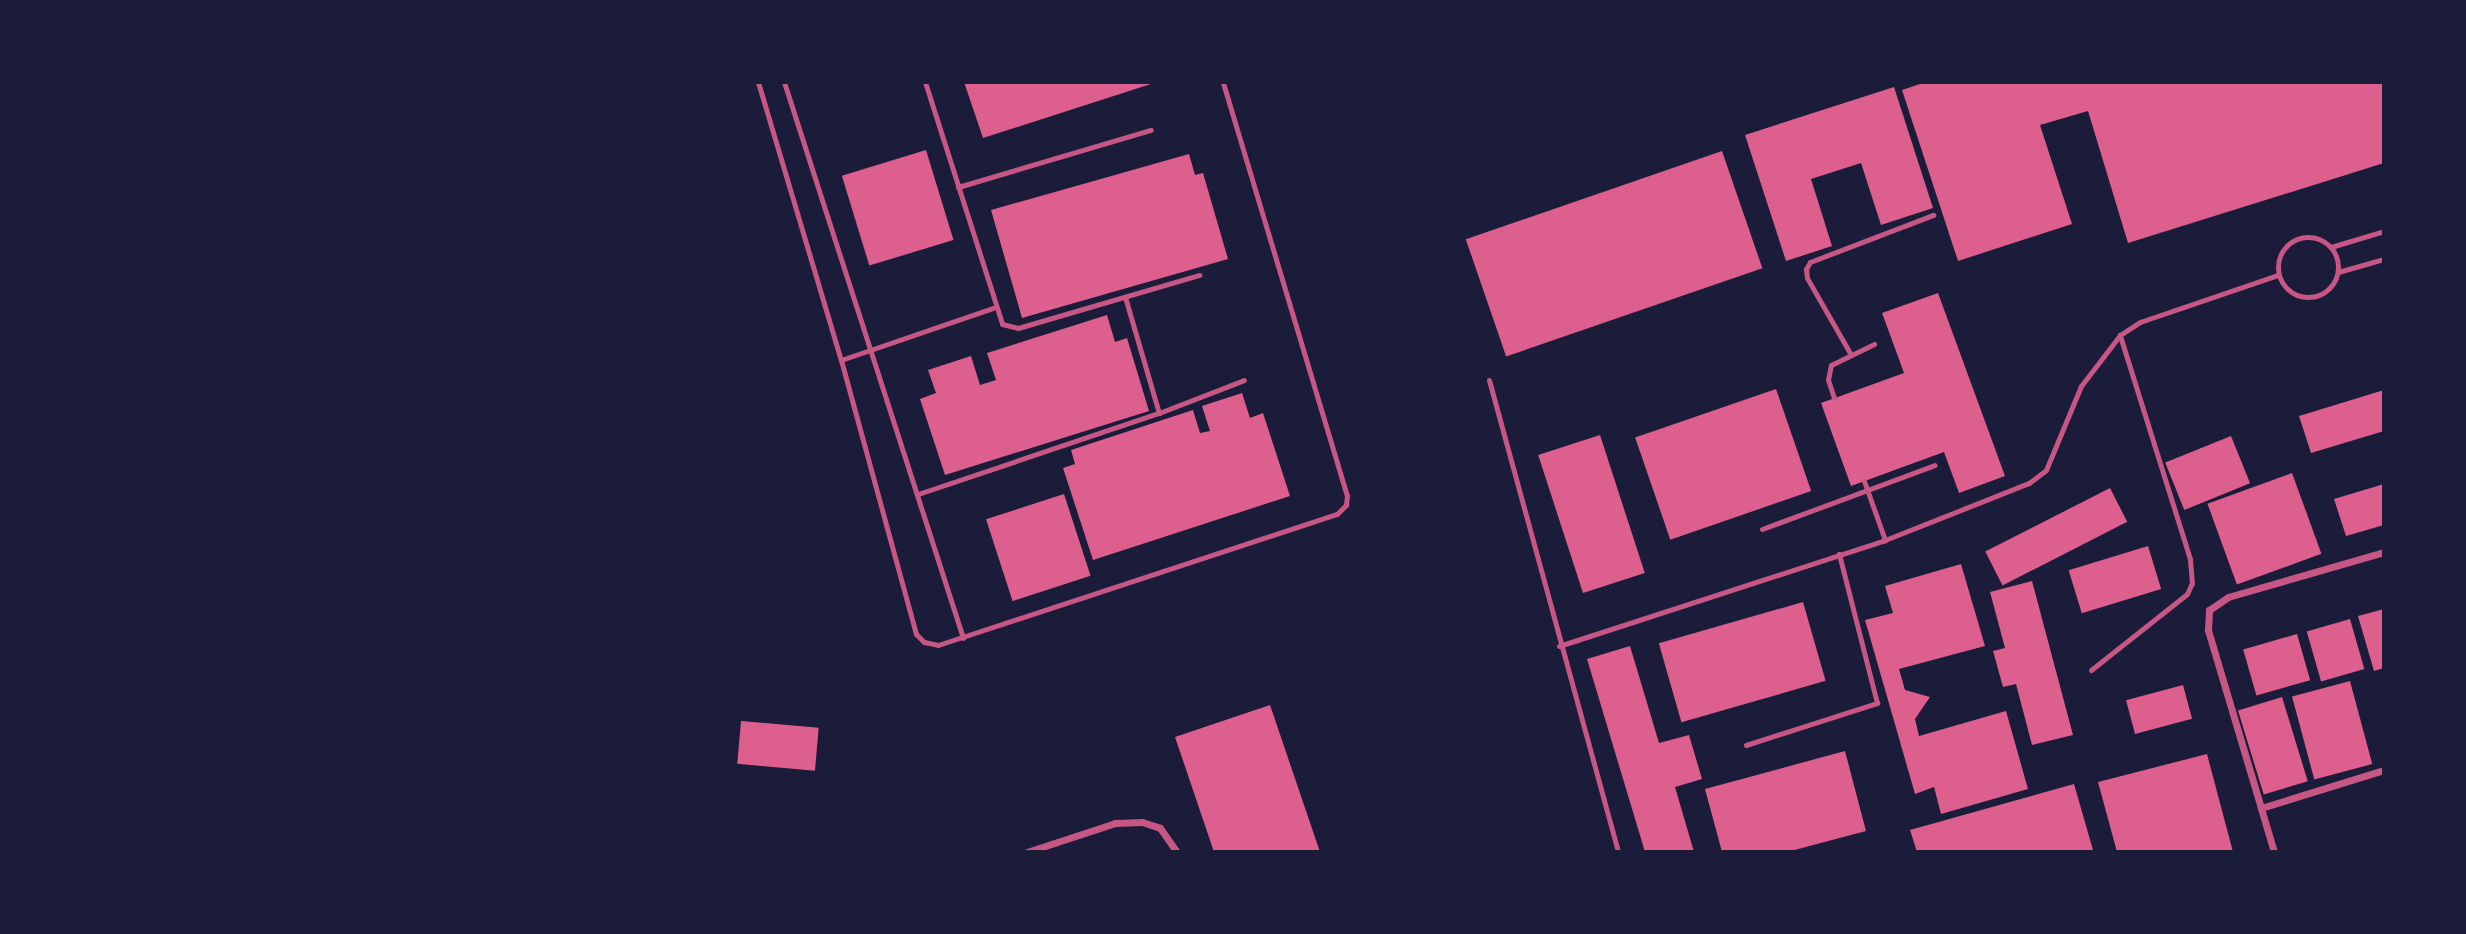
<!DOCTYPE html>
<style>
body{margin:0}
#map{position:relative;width:2466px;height:934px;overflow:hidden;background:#1b1b3a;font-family:Manrope,sans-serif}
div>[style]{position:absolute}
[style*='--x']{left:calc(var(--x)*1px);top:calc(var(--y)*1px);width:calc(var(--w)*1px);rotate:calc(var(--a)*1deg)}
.building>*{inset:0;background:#dd5f8e;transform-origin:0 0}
.service>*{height:5px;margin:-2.5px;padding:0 2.5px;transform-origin:2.5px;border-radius:2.5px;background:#c65784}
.service>.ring{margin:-2.5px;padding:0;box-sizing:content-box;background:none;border:5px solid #c65784;border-radius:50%}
.minor>*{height:7px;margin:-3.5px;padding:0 3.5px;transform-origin:3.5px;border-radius:3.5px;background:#c65784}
span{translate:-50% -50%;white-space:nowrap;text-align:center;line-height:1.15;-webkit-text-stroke:7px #1b1b3a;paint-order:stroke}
.frame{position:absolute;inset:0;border:84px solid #1b1b3a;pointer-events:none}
</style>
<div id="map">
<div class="building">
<div style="clip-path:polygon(964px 82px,1154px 82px,1154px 83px,983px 138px)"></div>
<div style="clip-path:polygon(1926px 82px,2384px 82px,2384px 163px,2128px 243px,2088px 111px,2040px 125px,2072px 224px,1958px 261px,1902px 90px)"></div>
<div style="clip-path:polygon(1894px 87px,1933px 208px,1881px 225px,1861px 163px,1811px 179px,1832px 246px,1786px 261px,1745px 135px)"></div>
<div style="left:926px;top:150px;width:94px;height:88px;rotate:73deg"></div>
<div style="left:1722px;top:151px;width:124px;height:271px;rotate:71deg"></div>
<div style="clip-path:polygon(1189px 154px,1195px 175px,1203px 173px,1228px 259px,1022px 318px,991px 210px)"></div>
<div style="clip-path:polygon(1938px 293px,2005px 476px,1959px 493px,1944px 452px,1851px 486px,1821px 403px,1904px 373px,1882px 313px)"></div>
<div style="clip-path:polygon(1107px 315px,1115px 342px,1127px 338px,1149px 411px,945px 475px,920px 399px,936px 393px,928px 370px,971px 356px,980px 385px,996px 380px,987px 353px)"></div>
<div style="left:1776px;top:389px;width:108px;height:149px;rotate:71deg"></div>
<div style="clip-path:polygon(2384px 390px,2384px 431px,2311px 453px,2299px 416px)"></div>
<div style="clip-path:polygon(1242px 393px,1250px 418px,1263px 413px,1290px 496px,1093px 560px,1063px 468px,1075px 464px,1071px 450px,1193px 410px,1200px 433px,1210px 431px,1202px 406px)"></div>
<div style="left:1600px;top:435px;width:145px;height:65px;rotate:72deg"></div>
<div style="left:2231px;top:436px;width:51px;height:71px;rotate:68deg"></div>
<div style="left:2292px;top:473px;width:86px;height:90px;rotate:70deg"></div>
<div style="clip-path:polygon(2384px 484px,2384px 525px,2346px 536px,2334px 499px)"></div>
<div style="left:2110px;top:488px;width:38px;height:140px;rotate:63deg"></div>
<div style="left:1064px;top:494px;width:86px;height:82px;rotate:72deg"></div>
<div style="left:2148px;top:546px;width:45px;height:83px;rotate:73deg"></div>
<div style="clip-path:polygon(1961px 564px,1985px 646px,1899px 669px,1905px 690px,1930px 697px,1915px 719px,1919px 736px,2006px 711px,2028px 789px,1941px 814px,1934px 787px,1915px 794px,1865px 620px,1893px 613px,1885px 586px)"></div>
<div style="clip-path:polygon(2032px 581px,2073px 735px,2032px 745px,2016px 684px,2003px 687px,1993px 651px,2005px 648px,1990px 592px)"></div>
<div style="left:1803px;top:602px;width:82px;height:150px;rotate:74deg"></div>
<div style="clip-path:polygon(2384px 609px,2384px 668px,2374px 671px,2358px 616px)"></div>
<div style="left:2350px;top:619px;width:52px;height:45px;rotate:74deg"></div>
<div style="left:2297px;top:634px;width:48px;height:56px;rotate:74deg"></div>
<div style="clip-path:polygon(1630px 646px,1659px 743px,1689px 735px,1702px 779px,1675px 787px,1694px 852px,1645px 852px,1587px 659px)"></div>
<div style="left:2350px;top:681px;width:86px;height:60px;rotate:75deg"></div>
<div style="left:2183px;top:685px;width:35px;height:59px;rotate:75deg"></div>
<div style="left:2282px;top:697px;width:88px;height:46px;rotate:73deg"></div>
<div style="clip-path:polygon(1270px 705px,1320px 852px,1214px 852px,1175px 737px)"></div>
<div style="left:741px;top:721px;width:78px;height:43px;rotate:5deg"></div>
<div style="clip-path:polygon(1845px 751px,1866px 831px,1787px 852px,1722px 852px,1705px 789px)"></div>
<div style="clip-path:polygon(2207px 754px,2233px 852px,2117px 852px,2098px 782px)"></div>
<div style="clip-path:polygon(2074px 784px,2093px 850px,1917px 852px,1910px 830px)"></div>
</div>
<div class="service">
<div style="--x:758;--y:82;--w:290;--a:73.4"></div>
<div style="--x:841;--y:360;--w:284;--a:74.7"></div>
<div style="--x:916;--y:634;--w:11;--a:45"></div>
<div style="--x:924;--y:642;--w:14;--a:12"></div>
<div style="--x:938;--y:645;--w:420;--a:-18.2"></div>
<div style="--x:1337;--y:514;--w:13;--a:-45"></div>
<div style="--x:1346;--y:505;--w:9;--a:-84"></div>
<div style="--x:1347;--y:496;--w:432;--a:-106.7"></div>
<div style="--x:784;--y:82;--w:584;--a:72.15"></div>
<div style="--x:925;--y:82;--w:254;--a:72.3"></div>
<div style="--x:1002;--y:324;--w:16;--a:14"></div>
<div style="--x:1018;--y:328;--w:189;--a:-16.3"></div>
<div style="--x:958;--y:187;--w:201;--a:-16.5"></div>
<div class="ring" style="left:2278px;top:237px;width:55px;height:55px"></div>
<div style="--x:2331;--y:247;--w:55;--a:-16.8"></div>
<div style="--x:2338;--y:272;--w:48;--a:-15.8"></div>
<div style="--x:1125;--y:297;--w:121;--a:73.7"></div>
<div style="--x:1850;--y:353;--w:86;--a:-119.8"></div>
<div style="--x:1807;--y:278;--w:9;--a:-96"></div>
<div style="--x:1806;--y:269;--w:8;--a:-60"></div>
<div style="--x:1810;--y:262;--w:132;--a:-20.9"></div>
<div style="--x:841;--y:360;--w:164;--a:-18.9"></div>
<div style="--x:1489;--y:380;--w:489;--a:74.7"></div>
<div style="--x:1834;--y:398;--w:19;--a:-108"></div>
<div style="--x:1828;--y:380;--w:15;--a:-79"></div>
<div style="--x:1831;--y:365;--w:48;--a:-26"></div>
<div style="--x:1864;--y:481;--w:63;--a:70.4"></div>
<div style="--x:918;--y:494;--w:254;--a:-18.6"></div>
<div style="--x:1159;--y:413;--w:91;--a:-21.2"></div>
<div style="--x:1762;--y:529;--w:184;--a:-20.3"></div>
<div style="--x:1559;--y:646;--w:343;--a:-18"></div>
<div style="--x:1885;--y:540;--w:155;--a:-21.6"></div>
<div style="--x:2029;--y:483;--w:21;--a:-37"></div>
<div style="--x:2046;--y:470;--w:91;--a:-67.4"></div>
<div style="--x:2081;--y:386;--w:64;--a:-52.6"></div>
<div style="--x:2120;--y:335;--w:24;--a:-33"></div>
<div style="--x:2140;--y:322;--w:146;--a:-18.8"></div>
<div style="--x:2091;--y:670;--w:122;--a:-38.4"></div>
<div style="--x:2187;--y:594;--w:12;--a:-66"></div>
<div style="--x:2192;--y:583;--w:24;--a:-95"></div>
<div style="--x:2190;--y:559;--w:235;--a:-107.4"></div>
<div style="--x:1746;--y:745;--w:138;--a:-17.8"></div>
<div style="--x:1877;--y:703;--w:154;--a:-104.3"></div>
</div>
<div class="minor">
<div style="--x:2261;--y:808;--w:186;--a:-106.6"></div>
<div style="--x:2208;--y:630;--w:20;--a:-87"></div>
<div style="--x:2209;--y:610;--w:23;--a:-34"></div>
<div style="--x:2228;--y:597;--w:162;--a:-16.1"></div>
<div style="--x:1027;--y:852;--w:93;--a:-18.2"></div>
<div style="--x:1115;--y:823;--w:27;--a:-2"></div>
<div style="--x:1142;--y:822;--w:19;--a:18"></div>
<div style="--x:1160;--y:828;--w:29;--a:55"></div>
<div style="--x:2274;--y:852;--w:46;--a:-106.5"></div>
<div style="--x:2261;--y:808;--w:129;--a:-17.2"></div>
</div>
<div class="frame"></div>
</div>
